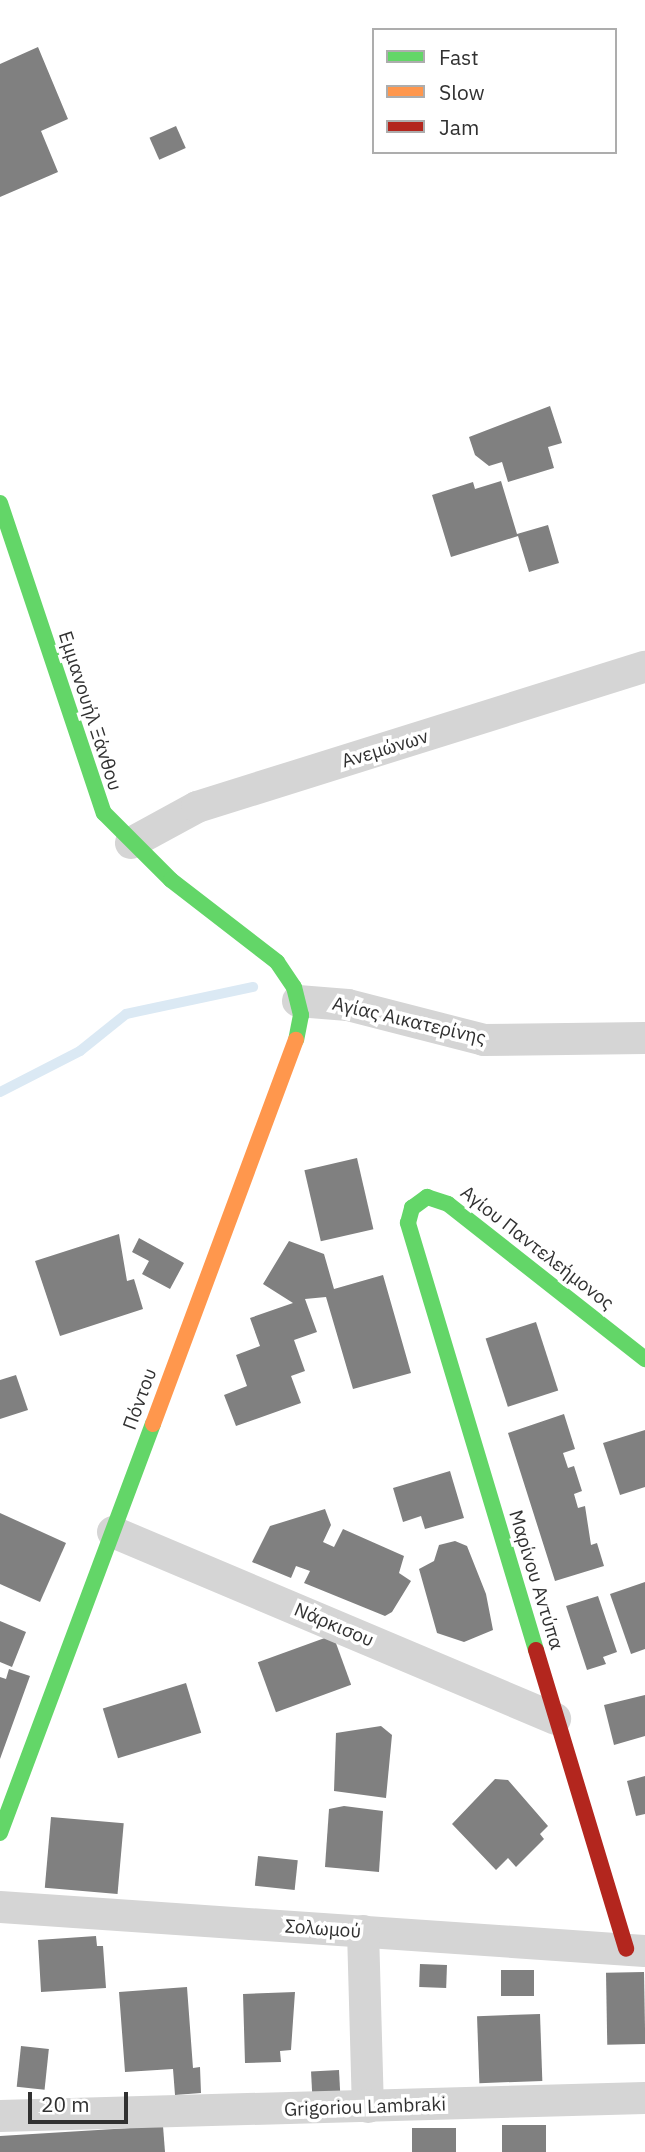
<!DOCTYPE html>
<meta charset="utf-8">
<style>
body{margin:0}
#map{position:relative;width:645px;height:2152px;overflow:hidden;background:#fff;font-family:"IBM Plex Sans",sans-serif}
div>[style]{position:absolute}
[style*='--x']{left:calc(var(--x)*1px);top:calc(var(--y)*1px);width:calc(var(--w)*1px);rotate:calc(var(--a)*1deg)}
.stream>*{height:10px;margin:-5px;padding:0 5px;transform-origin:5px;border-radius:5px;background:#dbe9f4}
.building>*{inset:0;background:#808080;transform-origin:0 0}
.street>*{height:32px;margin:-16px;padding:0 16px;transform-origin:16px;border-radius:16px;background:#d5d5d5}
.fast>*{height:16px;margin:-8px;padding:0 8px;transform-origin:8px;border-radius:8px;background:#63d668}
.slow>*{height:16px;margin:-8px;padding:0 8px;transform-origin:8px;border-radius:8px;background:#ff974d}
.jam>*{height:16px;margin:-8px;padding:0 8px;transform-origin:8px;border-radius:8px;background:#b3261e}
span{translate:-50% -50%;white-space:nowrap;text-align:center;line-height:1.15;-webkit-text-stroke:7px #fff;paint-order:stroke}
.street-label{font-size:19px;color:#313131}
.legend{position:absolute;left:372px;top:28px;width:245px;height:126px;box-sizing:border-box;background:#fff;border:2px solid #adadad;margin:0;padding:9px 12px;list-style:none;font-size:21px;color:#313131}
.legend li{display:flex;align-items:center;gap:14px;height:35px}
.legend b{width:35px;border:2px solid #adadad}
.scale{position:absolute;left:28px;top:2092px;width:100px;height:32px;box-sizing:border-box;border:4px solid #313131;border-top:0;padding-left:9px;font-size:21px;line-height:24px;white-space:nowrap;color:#313131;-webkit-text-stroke:5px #fff;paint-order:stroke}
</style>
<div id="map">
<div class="stream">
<div style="--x:0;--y:1092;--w:90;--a:-27.1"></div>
<div style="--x:80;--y:1051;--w:59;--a:-38.8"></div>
<div style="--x:126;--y:1014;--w:130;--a:-12"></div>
</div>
<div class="building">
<div style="clip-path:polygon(38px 47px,68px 119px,41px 131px,58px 172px,0 197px,0 64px)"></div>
<div style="left:176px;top:126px;width:24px;height:29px;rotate:66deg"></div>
<div style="clip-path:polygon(550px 406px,562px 443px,548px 447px,554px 468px,508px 482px,502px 462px,489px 466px,475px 455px,469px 437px)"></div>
<div style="clip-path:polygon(501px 481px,517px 534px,548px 525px,559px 563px,529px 572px,518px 536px,451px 557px,432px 495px,473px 482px,475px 489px)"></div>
<div style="left:357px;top:1158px;width:73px;height:54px;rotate:77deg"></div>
<div style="clip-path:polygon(119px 1234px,127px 1281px,134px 1279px,143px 1309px,60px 1336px,35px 1261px)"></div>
<div style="clip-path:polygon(139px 1238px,184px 1263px,170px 1289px,142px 1274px,149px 1261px,132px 1252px)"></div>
<div style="clip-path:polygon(289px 1241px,324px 1254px,334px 1289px,383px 1275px,411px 1373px,353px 1389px,326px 1297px,305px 1299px,317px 1332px,294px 1340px,305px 1371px,291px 1376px,301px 1403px,236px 1426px,224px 1395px,247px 1386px,236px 1355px,260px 1346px,250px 1318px,293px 1303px,263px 1284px)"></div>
<div style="left:536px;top:1322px;width:72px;height:53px;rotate:72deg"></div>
<div style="clip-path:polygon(16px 1375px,28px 1410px,0 1419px,0 1380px)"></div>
<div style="clip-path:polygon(564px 1414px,575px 1449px,563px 1453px,568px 1468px,574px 1466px,582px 1491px,574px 1494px,578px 1508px,585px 1506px,591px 1545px,597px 1543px,604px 1566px,555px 1581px,508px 1433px)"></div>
<div style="clip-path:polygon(645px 1430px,645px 1487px,620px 1495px,603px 1443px)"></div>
<div style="clip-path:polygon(450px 1471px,464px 1518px,425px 1529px,421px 1516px,403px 1522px,393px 1488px)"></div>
<div style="clip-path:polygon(325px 1509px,331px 1525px,323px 1542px,334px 1547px,343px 1529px,404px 1556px,399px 1573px,411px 1581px,392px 1612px,385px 1616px,304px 1583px,310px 1571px,296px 1566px,291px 1578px,252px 1562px,270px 1526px)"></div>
<div style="clip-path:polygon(0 1513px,66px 1543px,40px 1602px,0 1584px)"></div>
<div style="clip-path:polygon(455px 1541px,467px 1546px,486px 1594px,493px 1630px,464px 1642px,437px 1633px,419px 1569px,434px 1561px,439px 1545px)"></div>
<div style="clip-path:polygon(645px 1582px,645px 1649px,631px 1654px,610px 1594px)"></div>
<div style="clip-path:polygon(598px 1596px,617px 1652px,603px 1657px,606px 1664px,587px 1670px,566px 1606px)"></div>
<div style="clip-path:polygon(0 1621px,26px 1632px,12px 1667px,0 1662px)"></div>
<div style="left:333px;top:1635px;width:53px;height:80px;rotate:70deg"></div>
<div style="clip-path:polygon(9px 1669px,30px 1676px,0 1759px,0 1677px,6px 1679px)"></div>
<div style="left:186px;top:1683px;width:52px;height:87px;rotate:73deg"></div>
<div style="clip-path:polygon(645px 1695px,645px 1736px,614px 1745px,604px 1705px)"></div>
<div style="clip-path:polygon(381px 1726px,392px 1735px,386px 1798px,334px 1791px,336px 1733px)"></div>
<div style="clip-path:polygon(645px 1776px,645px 1814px,636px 1816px,627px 1781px)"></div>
<div style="clip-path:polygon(495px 1779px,508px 1780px,548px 1826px,540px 1834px,544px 1839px,516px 1867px,508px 1858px,496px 1870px,452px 1824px)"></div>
<div style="clip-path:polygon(344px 1806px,383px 1811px,379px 1872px,325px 1867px,329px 1809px)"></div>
<div style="left:51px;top:1817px;width:73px;height:71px;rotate:5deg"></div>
<div style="left:258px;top:1856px;width:40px;height:30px;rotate:6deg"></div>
<div style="clip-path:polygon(96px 1936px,97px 1946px,103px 1946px,106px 1988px,41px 1992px,38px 1940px)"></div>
<div style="left:420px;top:1964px;width:27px;height:23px;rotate:2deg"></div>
<div style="left:501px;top:1970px;width:33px;height:26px"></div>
<div style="left:644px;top:1972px;width:72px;height:38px;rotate:89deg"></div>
<div style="clip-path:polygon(187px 1987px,193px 2068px,200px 2067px,201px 2093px,175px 2095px,173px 2069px,125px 2072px,119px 1992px)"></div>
<div style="clip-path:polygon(295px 1992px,291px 2050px,280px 2051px,281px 2062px,245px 2063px,243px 1994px)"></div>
<div style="left:540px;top:2014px;width:67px;height:63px;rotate:88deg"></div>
<div style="left:21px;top:2046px;width:28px;height:41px;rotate:6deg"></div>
<div style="left:339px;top:2070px;width:22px;height:28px;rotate:87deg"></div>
<div style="left:502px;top:2125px;width:44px;height:27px"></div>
<div style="clip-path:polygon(163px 2126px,165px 2152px,0 2152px,0 2136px)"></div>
<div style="left:412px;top:2128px;width:44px;height:24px"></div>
</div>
<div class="street">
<div style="--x:131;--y:843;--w:75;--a:-28.6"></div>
<div style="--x:197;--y:807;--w:469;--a:-17.4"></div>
<div style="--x:298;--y:1001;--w:50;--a:4.6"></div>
<div style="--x:348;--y:1005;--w:140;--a:14.4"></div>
<div style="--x:484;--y:1040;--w:161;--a:-0.7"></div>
<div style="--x:113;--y:1532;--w:480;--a:22.9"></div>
<div style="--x:0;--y:1907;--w:646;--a:3.9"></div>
<div style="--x:363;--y:1931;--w:176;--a:88.4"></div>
<div style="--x:0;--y:2116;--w:645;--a:-1.6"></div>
</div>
<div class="fast">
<div style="--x:0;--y:503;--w:327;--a:71.5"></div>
<div style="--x:104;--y:813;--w:95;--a:45"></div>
<div style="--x:171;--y:880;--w:134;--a:37.7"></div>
<div style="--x:277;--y:962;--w:30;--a:56"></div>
<div style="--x:294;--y:987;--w:29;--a:76"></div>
<div style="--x:301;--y:1015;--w:25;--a:101"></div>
<div style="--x:536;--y:1650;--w:446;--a:-106.7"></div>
<div style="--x:408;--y:1223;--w:16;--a:-75"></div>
<div style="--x:412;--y:1208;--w:19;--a:-36"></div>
<div style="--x:427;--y:1197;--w:22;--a:18"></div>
<div style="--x:448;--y:1204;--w:251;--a:38.2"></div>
<div style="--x:0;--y:1833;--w:437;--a:-69.5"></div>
</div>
<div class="slow">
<div style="--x:153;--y:1424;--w:410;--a:-69.6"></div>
</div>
<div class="jam">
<div style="--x:536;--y:1650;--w:312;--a:73.2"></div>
</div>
<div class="street-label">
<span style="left:90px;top:711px;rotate:72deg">Εμμανουήλ Ξάνθου</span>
<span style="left:385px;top:749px;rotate:-17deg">Ανεμώνων</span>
<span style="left:409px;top:1021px;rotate:13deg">Αγίας Αικατερίνης</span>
<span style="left:537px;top:1248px;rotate:38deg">Αγίου Παντελεήμονος</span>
<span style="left:140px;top:1399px;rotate:-70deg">Πόντου</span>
<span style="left:536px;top:1580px;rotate:73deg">Μαρίνου Αντύπα</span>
<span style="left:334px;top:1625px;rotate:23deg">Νάρκισου</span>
<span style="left:323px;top:1929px;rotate:4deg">Σολωμού</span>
<span style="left:365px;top:2107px;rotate:-2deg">Grigoriou Lambraki</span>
</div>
<ul class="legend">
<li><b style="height:9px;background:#63d668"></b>Fast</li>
<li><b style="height:9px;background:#ff974d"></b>Slow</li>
<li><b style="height:9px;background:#b3261e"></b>Jam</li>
</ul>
<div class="scale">20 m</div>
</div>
